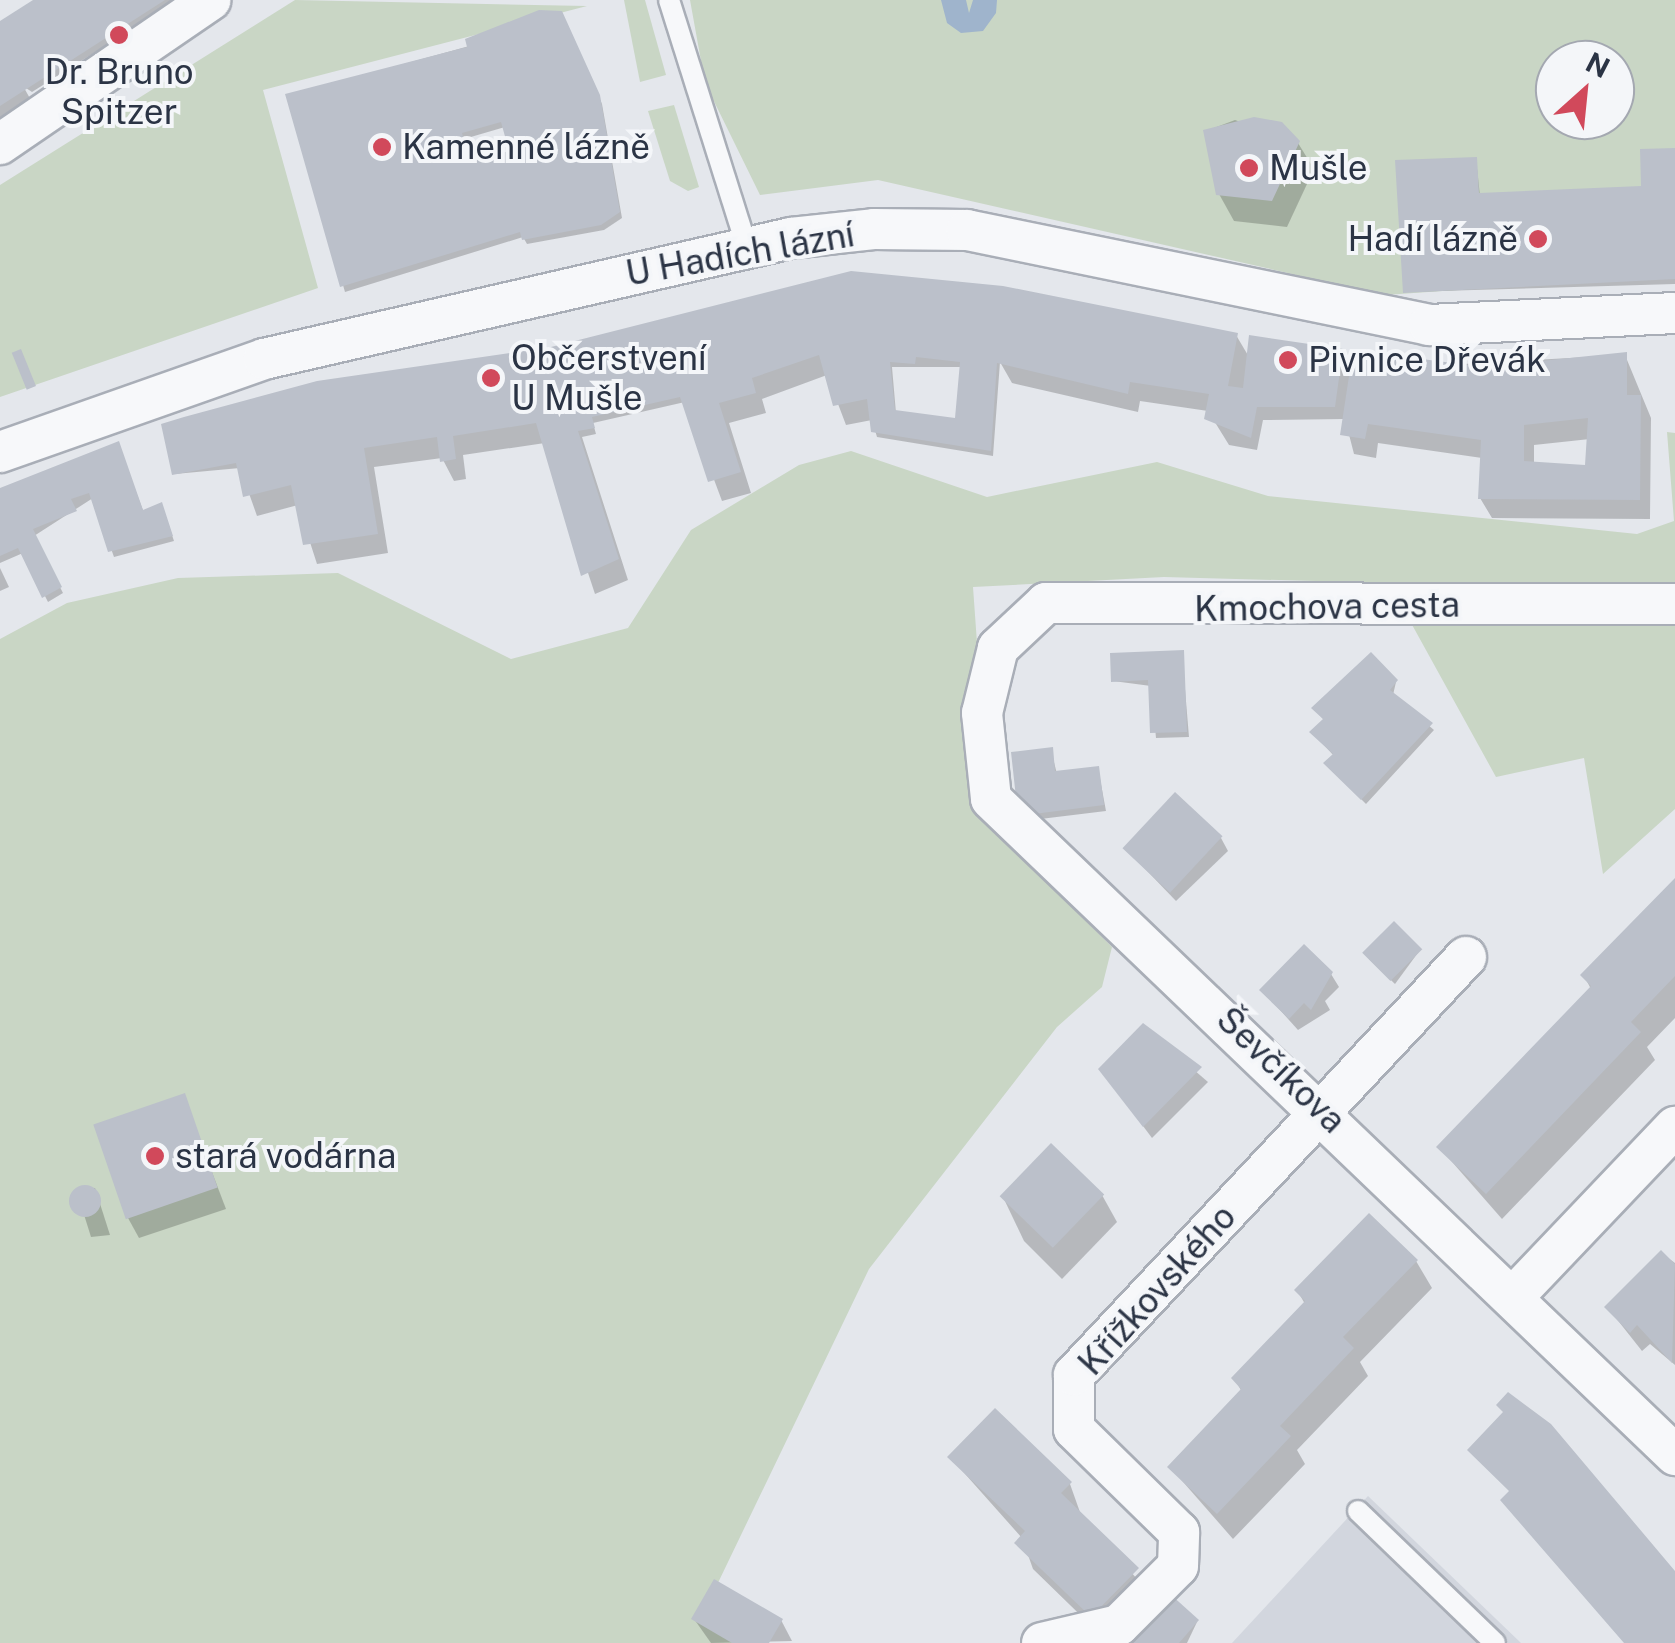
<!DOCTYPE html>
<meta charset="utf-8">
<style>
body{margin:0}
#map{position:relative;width:1675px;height:1643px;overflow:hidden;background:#e4e7ec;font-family:"Public Sans",sans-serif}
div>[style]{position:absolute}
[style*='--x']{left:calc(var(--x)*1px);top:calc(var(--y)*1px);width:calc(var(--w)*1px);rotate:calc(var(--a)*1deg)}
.built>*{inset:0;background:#d2d6de}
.green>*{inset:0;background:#c9d6c5}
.water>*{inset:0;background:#9fb4cc}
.shadow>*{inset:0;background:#0003}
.building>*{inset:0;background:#bbc0ca;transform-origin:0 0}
.round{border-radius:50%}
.roads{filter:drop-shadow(2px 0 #a9aeb7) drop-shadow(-2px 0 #a9aeb7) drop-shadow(0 2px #a9aeb7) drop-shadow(0 -2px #a9aeb7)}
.lane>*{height:20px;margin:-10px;padding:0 10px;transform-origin:10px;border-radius:10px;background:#f7f8fa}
.street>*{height:40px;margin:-20px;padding:0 20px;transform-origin:20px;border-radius:20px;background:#f7f8fa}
.dots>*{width:28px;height:28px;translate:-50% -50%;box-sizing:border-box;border:5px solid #f4f6f9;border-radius:50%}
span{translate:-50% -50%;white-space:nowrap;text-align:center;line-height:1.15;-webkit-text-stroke:8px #f4f6f9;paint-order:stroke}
.poi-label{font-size:35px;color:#2b3445}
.left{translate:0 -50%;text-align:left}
.right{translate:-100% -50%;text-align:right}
.street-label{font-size:35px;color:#2b3445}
.north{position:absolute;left:1535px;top:40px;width:100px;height:100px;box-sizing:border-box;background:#f4f6f9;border:2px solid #a4a8b1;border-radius:50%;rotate:27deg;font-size:28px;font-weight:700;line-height:40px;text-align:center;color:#2b3445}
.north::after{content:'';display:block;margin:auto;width:35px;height:45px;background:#d1495b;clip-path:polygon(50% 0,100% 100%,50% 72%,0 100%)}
</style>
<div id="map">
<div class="built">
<div style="clip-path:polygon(1368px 1496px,1521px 1643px,1232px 1643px)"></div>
</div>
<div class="green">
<div style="clip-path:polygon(295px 0,587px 6px,263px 90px,318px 288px,0 397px,0 185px)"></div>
<div style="clip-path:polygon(624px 0,645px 0,666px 75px,640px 82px)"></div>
<div style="clip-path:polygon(evenodd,690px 0,1675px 0,1675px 275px,1385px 295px,878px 180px,760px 195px,705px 83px,690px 0,1555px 60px,1615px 60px,1615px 120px,1555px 120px,1555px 60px)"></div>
<div style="clip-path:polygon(674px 105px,699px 187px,688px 191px,670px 181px,648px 111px)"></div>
<div style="clip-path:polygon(1667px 432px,1675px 433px,1675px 809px,1603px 874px,1584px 758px,1496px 777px,1389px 583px,1164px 577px,973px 587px,982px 713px,970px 804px,1112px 947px,1102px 987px,1057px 1027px,869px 1269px,703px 1614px,747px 1643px,0 1643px,0 639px,67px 603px,178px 578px,338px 573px,511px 659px,628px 628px,691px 530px,799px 465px,851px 451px,987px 497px,1157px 462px,1268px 496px,1637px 534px,1674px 521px)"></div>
</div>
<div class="water">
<div style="clip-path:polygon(941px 0,966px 0,969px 13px,973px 0,997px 0,996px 13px,983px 31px,961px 33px,947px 23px)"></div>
</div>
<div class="shadow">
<div style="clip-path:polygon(37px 0,176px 0,112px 61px,103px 47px,32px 92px,23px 86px,36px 109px,0 133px,0 24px)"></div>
<div style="clip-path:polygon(evenodd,564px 20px,602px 104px,622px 218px,604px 230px,527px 244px,523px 237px,345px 292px,288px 96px,564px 20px,505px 127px,512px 153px,470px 164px,464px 139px,505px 127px)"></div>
<div style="clip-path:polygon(1235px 120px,1298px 143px,1314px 169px,1287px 227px,1234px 221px,1219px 194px,1206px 131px)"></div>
<div style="clip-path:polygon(1675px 150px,1675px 284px,1405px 292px,1476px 159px,1480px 196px,1644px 188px)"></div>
<div style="clip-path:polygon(evenodd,1236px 335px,1249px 357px,1342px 351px,1353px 370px,1625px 355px,1651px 418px,1650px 519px,1492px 518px,1480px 498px,1482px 458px,1378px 443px,1376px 458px,1354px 454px,1345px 419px,1263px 420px,1257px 450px,1229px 445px,1208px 411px,1140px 401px,1138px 412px,1012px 383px,1000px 362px,993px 456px,877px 437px,872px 420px,846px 425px,827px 375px,762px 399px,766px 413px,729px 423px,751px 493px,722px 501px,685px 402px,593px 423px,596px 434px,582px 437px,628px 580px,595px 594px,545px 443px,463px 455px,466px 479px,454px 481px,442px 458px,374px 467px,388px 553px,317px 564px,298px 505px,257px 516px,240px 468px,175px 474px,550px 350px,1236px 335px,892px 367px,962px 367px,957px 421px,896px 413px,892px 367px,1236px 335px,1590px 439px,1588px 468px,1534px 464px,1534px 445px,1590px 439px)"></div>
<div style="clip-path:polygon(118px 444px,144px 513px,164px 511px,174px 541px,114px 557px,93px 498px,34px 536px,63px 593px,48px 602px,23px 553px,0 563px,0 493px)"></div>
<div style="clip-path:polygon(0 568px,9px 587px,0 591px)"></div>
<div style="clip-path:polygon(1182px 653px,1189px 737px,1156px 738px,1151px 686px,1113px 681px)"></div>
<div style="clip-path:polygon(1396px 682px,1393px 695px,1434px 730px,1366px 804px,1326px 764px,1334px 756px,1312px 732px,1325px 721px,1314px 709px)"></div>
<div style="clip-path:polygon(1051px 750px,1057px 774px,1098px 768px,1106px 811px,1024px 821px)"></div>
<div style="clip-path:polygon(1221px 838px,1228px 851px,1176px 901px,1126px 849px)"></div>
<div style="clip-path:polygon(1675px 882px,1675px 1018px,1647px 1047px,1655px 1060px,1502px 1219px,1439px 1147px,1591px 989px,1584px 976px)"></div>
<div style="clip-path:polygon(1420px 950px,1395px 984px,1369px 959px)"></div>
<div style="clip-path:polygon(1331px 974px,1339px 987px,1325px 1001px,1330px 1010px,1298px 1030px,1262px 990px)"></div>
<div style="clip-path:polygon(1143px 1026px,1208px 1082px,1152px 1138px,1101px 1070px)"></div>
<div style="clip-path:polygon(183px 1096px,226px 1209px,139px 1238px,128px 1218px)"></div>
<div style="clip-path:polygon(95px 1188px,110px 1235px,91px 1237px,76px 1189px)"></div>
<div style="clip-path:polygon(1102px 1195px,1117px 1222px,1062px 1279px,1024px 1241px,1003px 1197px)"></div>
<div style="clip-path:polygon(1661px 1253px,1675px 1263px,1675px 1365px,1650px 1344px,1642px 1351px,1608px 1308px)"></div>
<div style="clip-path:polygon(1416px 1261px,1432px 1288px,1360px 1362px,1368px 1376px,1297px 1450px,1305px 1464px,1233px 1539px,1170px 1467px,1242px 1392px,1234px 1378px,1305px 1304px,1297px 1290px)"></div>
<div style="clip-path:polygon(950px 1457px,1070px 1484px,1081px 1515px,1152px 1596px,1108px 1642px,1033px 1569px,1022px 1538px)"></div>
<div style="clip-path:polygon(694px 1619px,781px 1620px,792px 1641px,711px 1643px)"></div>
<div style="clip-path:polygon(1197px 1622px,1187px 1643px,1119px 1643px)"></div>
</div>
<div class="building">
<div style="clip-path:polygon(33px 0,165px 0,0 106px,0 21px)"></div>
<div style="clip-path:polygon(evenodd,539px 10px,562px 11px,600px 95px,620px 212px,601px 225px,522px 240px,520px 232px,340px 287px,285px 94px,467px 47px,465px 39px,539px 10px,501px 122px,509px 151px,470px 162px,462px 133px,501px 122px)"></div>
<div style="clip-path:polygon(1254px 117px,1282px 122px,1300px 141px,1272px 201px,1216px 195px,1203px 130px)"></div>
<div style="clip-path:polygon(1675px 148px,1675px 279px,1403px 293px,1395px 160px,1477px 157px,1479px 193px,1641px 186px,1640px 149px)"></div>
<div style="clip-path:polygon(evenodd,851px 271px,1003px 286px,1238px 333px,1228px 386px,1243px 388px,1249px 335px,1343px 349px,1335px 407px,1257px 407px,1251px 438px,1204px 419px,1209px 394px,1130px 382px,1128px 394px,997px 363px,991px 451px,871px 432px,867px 399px,833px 406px,819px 355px,752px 378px,756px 393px,719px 403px,741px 472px,708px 482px,680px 397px,592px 417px,595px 428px,578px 431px,619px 559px,581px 576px,536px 423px,453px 436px,456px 459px,440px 462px,437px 437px,364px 448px,378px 534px,303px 545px,291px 485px,243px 497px,236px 463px,172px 475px,161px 424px,184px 417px,317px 381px,551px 347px,851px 271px,916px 357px,960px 362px,955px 418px,895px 410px,890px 362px,915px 364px,916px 357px)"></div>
<div style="left:21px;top:349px;width:40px;height:10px;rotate:68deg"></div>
<div style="clip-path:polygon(evenodd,1353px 350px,1483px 367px,1627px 352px,1627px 395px,1641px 395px,1640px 500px,1478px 499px,1481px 440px,1368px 424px,1365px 439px,1340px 435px,1353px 350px,1588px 418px,1585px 465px,1524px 461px,1524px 425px,1588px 418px)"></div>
<div style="clip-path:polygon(119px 441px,143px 510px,162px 502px,173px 536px,108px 552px,89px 493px,71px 499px,77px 511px,33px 529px,62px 587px,42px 598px,18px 548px,0 556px,0 488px)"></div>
<div style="clip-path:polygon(1184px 650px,1187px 732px,1150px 733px,1148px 680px,1111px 682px,1110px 653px)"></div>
<div style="clip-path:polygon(1371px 652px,1398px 680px,1390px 690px,1433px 723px,1361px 800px,1323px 763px,1333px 754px,1309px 732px,1323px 719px,1311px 708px)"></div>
<div style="clip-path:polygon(1053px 747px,1055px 771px,1099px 766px,1104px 805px,1018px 816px,1011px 752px)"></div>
<div style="left:1175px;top:792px;width:65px;height:77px;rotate:43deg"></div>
<div style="clip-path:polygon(1675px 878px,1675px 976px,1631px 1022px,1641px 1032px,1486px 1194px,1436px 1147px,1591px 986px,1580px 975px)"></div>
<div style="left:1394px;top:921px;width:40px;height:45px;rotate:45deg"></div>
<div style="clip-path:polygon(1304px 944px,1333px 972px,1311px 1010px,1304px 1003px,1289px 1019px,1259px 990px)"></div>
<div style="clip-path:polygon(1143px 1023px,1202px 1067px,1143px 1127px,1098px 1069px)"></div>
<div style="left:185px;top:1093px;width:100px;height:97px;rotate:71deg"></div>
<div style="left:1051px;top:1143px;width:74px;height:74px;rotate:44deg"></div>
<div class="round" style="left:69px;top:1185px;width:32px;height:32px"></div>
<div style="clip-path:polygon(1369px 1213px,1418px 1260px,1343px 1337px,1354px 1348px,1280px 1426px,1291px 1436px,1217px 1514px,1167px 1467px,1241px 1389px,1231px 1378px,1305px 1301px,1294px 1290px)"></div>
<div style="clip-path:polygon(1661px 1250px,1675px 1264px,1672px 1363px,1637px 1325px,1630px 1333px,1604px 1307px)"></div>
<div style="clip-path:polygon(1508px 1392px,1551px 1424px,1675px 1571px,1675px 1643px,1624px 1643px,1500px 1500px,1509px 1491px,1467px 1450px,1503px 1412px,1496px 1405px)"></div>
<div style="clip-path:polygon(995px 1408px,1072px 1482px,1061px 1493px,1139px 1568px,1091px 1617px,1014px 1543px,1025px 1531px,947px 1457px)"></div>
<div style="clip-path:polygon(714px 1579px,783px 1619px,769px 1643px,732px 1643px,691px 1619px)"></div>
<div style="clip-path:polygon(1169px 1593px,1199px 1620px,1179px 1643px,1116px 1643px)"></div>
</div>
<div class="roads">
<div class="lane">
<div style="--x:669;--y:0;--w:259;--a:72.5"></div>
<div style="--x:1358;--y:1511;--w:190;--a:43.9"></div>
</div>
<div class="street">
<div style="--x:0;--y:144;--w:255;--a:-34.4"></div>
<div style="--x:0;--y:452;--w:280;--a:-19.4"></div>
<div style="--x:264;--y:359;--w:541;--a:-12.93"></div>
<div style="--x:791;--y:238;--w:83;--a:-6.2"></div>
<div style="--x:874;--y:229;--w:93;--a:0.6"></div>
<div style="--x:967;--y:230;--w:472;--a:11.6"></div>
<div style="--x:1429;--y:325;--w:246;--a:-2.8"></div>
<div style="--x:1675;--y:604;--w:629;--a:-179.91"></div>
<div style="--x:1046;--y:603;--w:66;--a:136.8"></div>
<div style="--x:998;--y:648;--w:67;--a:103.8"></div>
<div style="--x:982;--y:713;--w:86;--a:84"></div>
<div style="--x:991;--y:799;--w:948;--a:43.8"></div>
<div style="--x:1513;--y:1297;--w:235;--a:-46.4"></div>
<div style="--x:1042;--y:1643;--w:79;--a:-13.2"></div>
<div style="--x:1119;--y:1625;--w:83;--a:-45"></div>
<div style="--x:1178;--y:1566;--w:34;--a:-88"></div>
<div style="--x:1179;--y:1532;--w:147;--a:-135.6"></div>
<div style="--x:1074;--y:1429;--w:54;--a:-90"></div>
<div style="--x:1074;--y:1375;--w:573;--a:-46.84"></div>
</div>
</div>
<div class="dots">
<div style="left:119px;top:35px;background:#d1495b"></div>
<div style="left:382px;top:147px;background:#d1495b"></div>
<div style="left:1249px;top:168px;background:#d1495b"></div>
<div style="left:1538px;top:239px;background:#d1495b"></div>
<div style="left:1288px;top:360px;background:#d1495b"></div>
<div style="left:491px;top:378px;background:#d1495b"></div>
<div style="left:155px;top:1156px;background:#d1495b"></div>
</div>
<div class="poi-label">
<span style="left:119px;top:92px">Dr. Bruno<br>Spitzer</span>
<span class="left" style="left:402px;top:147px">Kamenné lázně</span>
<span class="left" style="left:1269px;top:168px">Mušle</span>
<span class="right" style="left:1518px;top:239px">Hadí lázně</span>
<span class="left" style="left:511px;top:378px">Občerstvení<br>U Mušle</span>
<span class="left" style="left:1308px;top:360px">Pivnice Dřevák</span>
<span class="left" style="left:175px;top:1156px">stará vodárna</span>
</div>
<div class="street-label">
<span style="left:740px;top:254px;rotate:-10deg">U Hadích lázní</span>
<span style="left:1327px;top:607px;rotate:-1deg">Kmochova cesta</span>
<span style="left:1281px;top:1070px;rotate:44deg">Ševčíkova</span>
<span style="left:1157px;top:1290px;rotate:-48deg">Křížkovského</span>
</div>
<div class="north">N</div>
</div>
